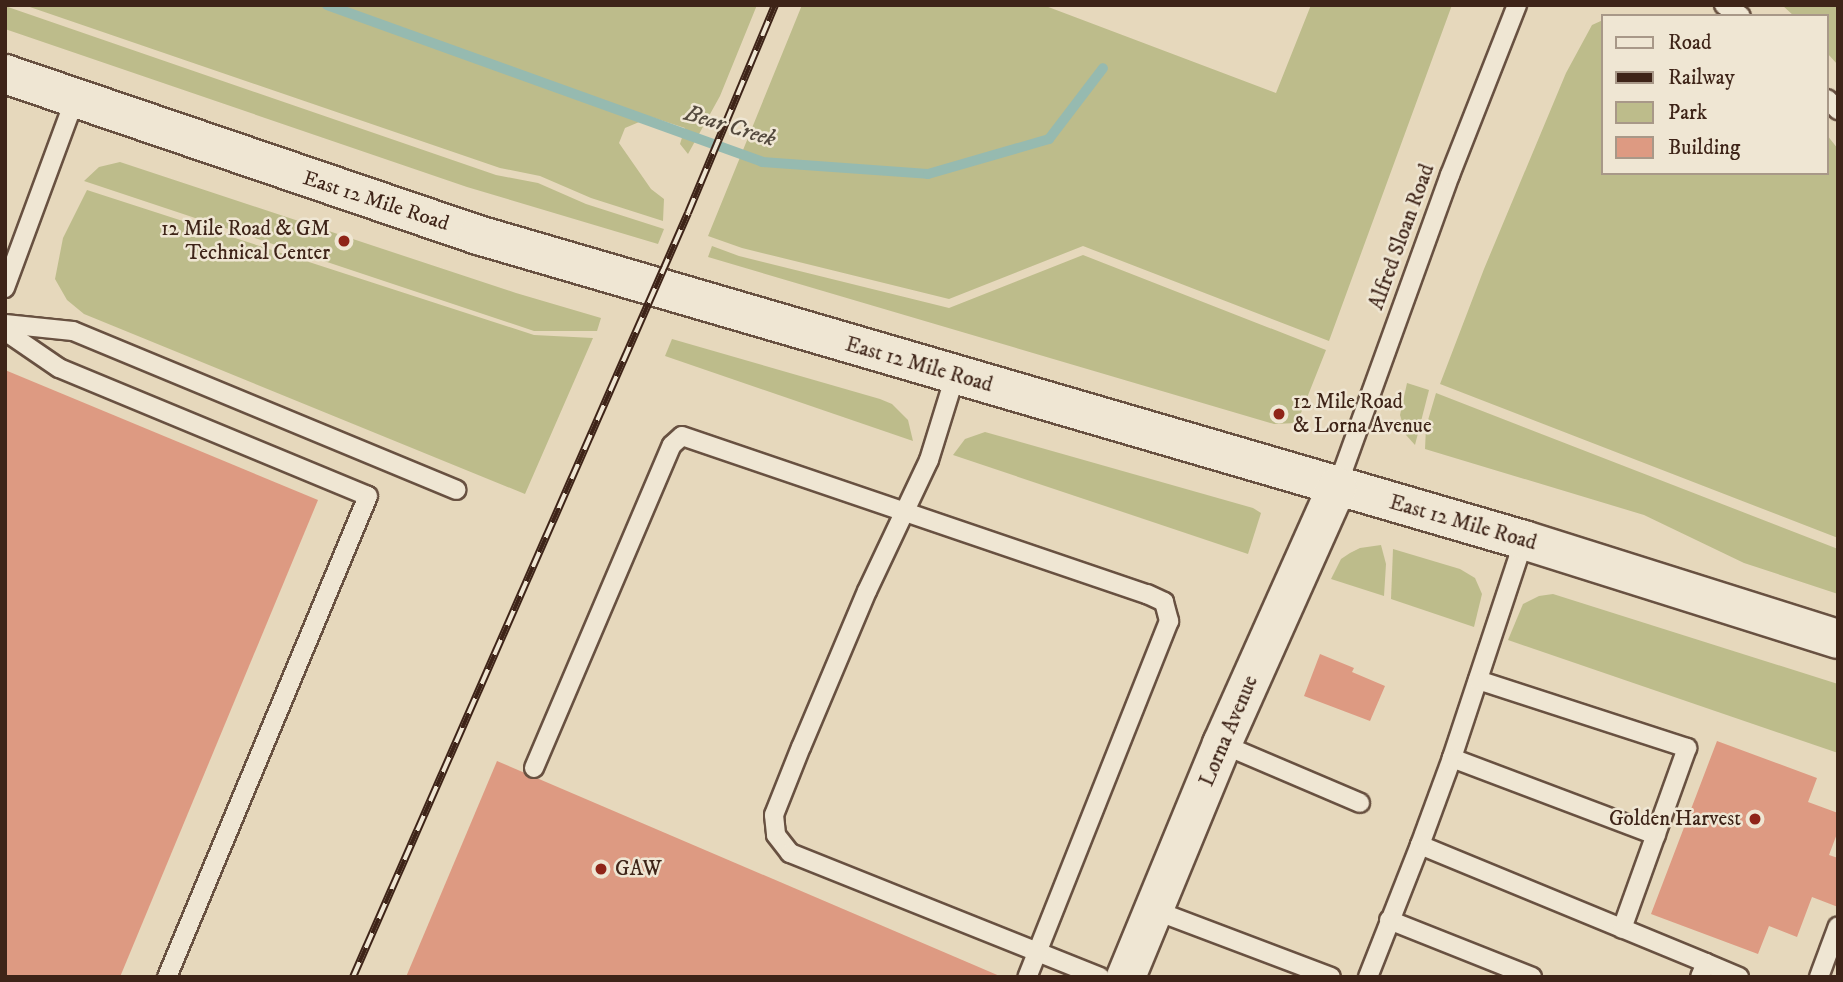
<!DOCTYPE html>
<style>
body{margin:0}
#map{position:relative;width:1843px;height:982px;overflow:hidden;background:#e6d8bc;font-family:"IM FELL DW Pica",serif}
div>[style]{position:absolute}
[style*='--x']{left:calc(var(--x)*1px);top:calc(var(--y)*1px);width:calc(var(--w)*1px);rotate:calc(var(--a)*1deg)}
.green>*{inset:0;background:#bdbc8b}
.stream>*{height:10px;margin:-5px;padding:0 5px;transform-origin:5px;border-radius:5px;background:#96bab0}
.building>*{inset:0;background:#dd9a82}
.roads{filter:drop-shadow(2px 0 #685141) drop-shadow(-2px 0 #685141) drop-shadow(0 2px #685141) drop-shadow(0 -2px #685141)}
.lane>*{height:18px;margin:-9px;padding:0 9px;transform-origin:9px;border-radius:9px;background:#efe6d3}
.secondary>*{height:38px;margin:-19px;padding:0 19px;transform-origin:19px;border-radius:19px;background:#efe6d3}
.rail>*{height:8px;margin-top:-4px;transform-origin:0;background:repeating-linear-gradient(90deg,#efe6d3 0 16px,#3e2418 0 32px);box-sizing:border-box;border-block:2px solid #3e2418}
.dots>*{width:19px;height:19px;translate:-50% -50%;box-sizing:border-box;border:4px solid #efe6d3;border-radius:50%}
span{translate:-50% -50%;white-space:nowrap;text-align:center;line-height:1.15;-webkit-text-stroke:5px #efe6d3;paint-order:stroke}
.street-label{font-size:21px;color:#3e2418}
.poi-label{font-size:21px;color:#3e2418}
.right{translate:-100% -50%;text-align:right}
.left{translate:0 -50%;text-align:left}
.water-label{font-size:23px;color:#544a3e;font-style:italic}
.frame{position:absolute;inset:0;border:7px solid #3e2418;pointer-events:none}
.legend{position:absolute;left:1601px;top:14px;width:228px;height:161px;box-sizing:border-box;background:#efe6d3;border:2px solid #a89888;margin:0;padding:9px 12px;list-style:none;font-size:21px;color:#3e2418}
.legend li{display:flex;align-items:center;gap:14px;height:35px}
.legend b{width:35px;border:2px solid #a89888}
</style>
<div id="map">
<div class="green">
<div style="clip-path:polygon(24px 5px,757px 5px,720px 96px,688px 154px,680px 144px,685px 128px,651px 117px,625px 128px,619px 143px,651px 189px,664px 199px,663px 221px,591px 198px,540px 176px,500px 168px)"></div>
<div style="clip-path:polygon(802px 5px,1043px 5px,1276px 93px,1311px 5px,1452px 5px,1329px 341px,1083px 246px,949px 299px,742px 248px,708px 236px)"></div>
<div style="clip-path:polygon(1782px 5px,1838px 5px,1838px 65px,1827px 53px,1827px 16px,1794px 16px)"></div>
<div style="clip-path:polygon(5px 6px,496px 175px,538px 183px,586px 204px,664px 229px,658px 244px,467px 187px,5px 29px)"></div>
<div style="clip-path:polygon(1603px 20px,1603px 173px,1827px 173px,1827px 135px,1838px 149px,1838px 538px,1440px 384px,1484px 269px,1566px 73px,1592px 25px)"></div>
<div style="clip-path:polygon(120px 162px,516px 293px,601px 318px,597px 331px,534px 331px,84px 181px,99px 167px)"></div>
<div style="clip-path:polygon(87px 190px,534px 335px,593px 338px,525px 494px,84px 314px,67px 300px,55px 279px,63px 238px)"></div>
<div style="clip-path:polygon(712px 246px,739px 256px,949px 308px,1083px 255px,1326px 350px,1297px 423px,1274px 424px,708px 257px)"></div>
<div style="clip-path:polygon(672px 339px,880px 399px,892px 404px,908px 420px,913px 441px,665px 356px)"></div>
<div style="clip-path:polygon(1407px 383px,1429px 390px,1415px 445px,1406px 435px,1400px 415px)"></div>
<div style="clip-path:polygon(1436px 393px,1838px 549px,1838px 594px,1744px 563px,1644px 515px,1425px 449px,1426px 427px)"></div>
<div style="clip-path:polygon(985px 432px,1253px 508px,1261px 513px,1248px 554px,953px 455px,965px 439px)"></div>
<div style="clip-path:polygon(1381px 545px,1386px 564px,1384px 596px,1331px 579px,1341px 559px,1350px 553px,1360px 548px)"></div>
<div style="clip-path:polygon(1393px 549px,1460px 569px,1475px 578px,1482px 594px,1474px 627px,1391px 599px)"></div>
<div style="clip-path:polygon(1553px 594px,1838px 684px,1838px 753px,1508px 640px,1523px 604px,1539px 596px)"></div>
</div>
<div class="stream">
<div style="--x:327;--y:5;--w:462;--a:19.8"></div>
<div style="--x:762;--y:162;--w:166;--a:4.1"></div>
<div style="--x:928;--y:174;--w:126;--a:-16.1"></div>
<div style="--x:1049;--y:139;--w:89;--a:-52.7"></div>
</div>
<div class="building">
<div style="clip-path:polygon(5px 370px,318px 500px,120px 977px,5px 977px)"></div>
<div style="clip-path:polygon(1320px 654px,1354px 668px,1352px 672px,1385px 686px,1370px 721px,1304px 696px)"></div>
<div style="clip-path:polygon(1717px 741px,1817px 778px,1808px 802px,1838px 813px,1838px 831px,1829px 855px,1838px 858px,1838px 907px,1812px 897px,1797px 937px,1769px 926px,1758px 954px,1651px 914px)"></div>
<div style="clip-path:polygon(497px 761px,1002px 977px,406px 977px)"></div>
</div>
<div class="roads">
<div class="lane">
<div style="--x:1724;--y:5;--w:20;--a:33"></div>
<div style="--x:1827;--y:99;--w:16;--a:45"></div>
<div style="--x:5;--y:288;--w:202;--a:-69.7"></div>
<div style="--x:5;--y:324;--w:68;--a:5.9"></div>
<div style="--x:73;--y:331;--w:415;--a:22.5"></div>
<div style="--x:5;--y:331;--w:65;--a:34.4"></div>
<div style="--x:59;--y:368;--w:334;--a:22.5"></div>
<div style="--x:368;--y:496;--w:521;--a:112.68"></div>
<div style="--x:955;--y:376;--w:88;--a:107.2"></div>
<div style="--x:929;--y:460;--w:145;--a:115.3"></div>
<div style="--x:867;--y:591;--w:169;--a:112.9"></div>
<div style="--x:801;--y:747;--w:73;--a:111.7"></div>
<div style="--x:774;--y:815;--w:20;--a:84"></div>
<div style="--x:776;--y:835;--w:23;--a:52"></div>
<div style="--x:790;--y:853;--w:334;--a:21.8"></div>
<div style="--x:1337;--y:487;--w:332;--a:-70.1"></div>
<div style="--x:1450;--y:175;--w:183;--a:-68.5"></div>
<div style="--x:1524;--y:540;--w:230;--a:108.3"></div>
<div style="--x:1452;--y:758;--w:93;--a:110.2"></div>
<div style="--x:1420;--y:845;--w:309;--a:22.4"></div>
<div style="--x:1706;--y:963;--w:15;--a:113"></div>
<div style="--x:1478;--y:680;--w:220;--a:18"></div>
<div style="--x:1687;--y:748;--w:192;--a:109.8"></div>
<div style="--x:1222;--y:744;--w:150;--a:23.1"></div>
<div style="--x:1452;--y:758;--w:218;--a:20.7"></div>
<div style="--x:534;--y:768;--w:351;--a:-66.9"></div>
<div style="--x:672;--y:445;--w:13;--a:-42"></div>
<div style="--x:682;--y:436;--w:491;--a:18.8"></div>
<div style="--x:1147;--y:594;--w:19;--a:25"></div>
<div style="--x:1164;--y:602;--w:20;--a:75"></div>
<div style="--x:1169;--y:621;--w:383;--a:111.7"></div>
<div style="--x:1154;--y:910;--w:189;--a:20.7"></div>
<div style="--x:1389;--y:920;--w:154;--a:21.7"></div>
<div style="--x:1706;--y:963;--w:36;--a:23"></div>
<div style="--x:1368;--y:977;--w:142;--a:-68.5"></div>
<div style="--x:1819;--y:977;--w:54;--a:-69.6"></div>
</div>
<div class="secondary">
<div style="--x:5;--y:74;--w:500;--a:18.8"></div>
<div style="--x:478;--y:235;--w:1090;--a:16.26"></div>
<div style="--x:1524;--y:540;--w:329;--a:17.5"></div>
<div style="--x:1126;--y:977;--w:252;--a:-67.6"></div>
<div style="--x:1222;--y:744;--w:282;--a:-65.9"></div>
</div>
</div>
<div class="rail">
<div style="--x:353;--y:977;--w:834;--a:-66.32"></div>
<div style="--x:688;--y:213;--w:225;--a:-67.3"></div>
</div>
<div class="dots">
<div style="left:344px;top:241px;background:#8f2418"></div>
<div style="left:1279px;top:414px;background:#8f2418"></div>
<div style="left:1755px;top:819px;background:#8f2418"></div>
<div style="left:601px;top:869px;background:#8f2418"></div>
</div>
<div class="street-label">
<span style="left:376px;top:201px;rotate:18deg">East 12 Mile Road</span>
<span style="left:1402px;top:237px;rotate:-70deg">Alfred Sloan Road</span>
<span style="left:919px;top:365px;rotate:16deg">East 12 Mile Road</span>
<span style="left:1463px;top:523px;rotate:16deg">East 12 Mile Road</span>
<span style="left:1229px;top:731px;rotate:-67deg">Lorna Avenue</span>
</div>
<div class="poi-label">
<span class="right" style="left:330px;top:241px">12 Mile Road &amp; GM<br>Technical Center</span>
<span class="left" style="left:1293px;top:414px">12 Mile Road<br>&amp; Lorna Avenue</span>
<span class="right" style="left:1741px;top:819px">Golden Harvest</span>
<span class="left" style="left:615px;top:869px">GAW</span>
</div>
<div class="water-label">
<span style="left:730px;top:127px;rotate:17deg">Bear Creek</span>
</div>
<div class="frame"></div>
<ul class="legend">
<li><b style="height:9px;background:#efe6d3"></b>Road</li>
<li><b style="height:9px;background:#3e2418"></b>Railway</li>
<li><b style="height:19px;background:#bdbc8b"></b>Park</li>
<li><b style="height:19px;background:#dd9a82"></b>Building</li>
</ul>
</div>
